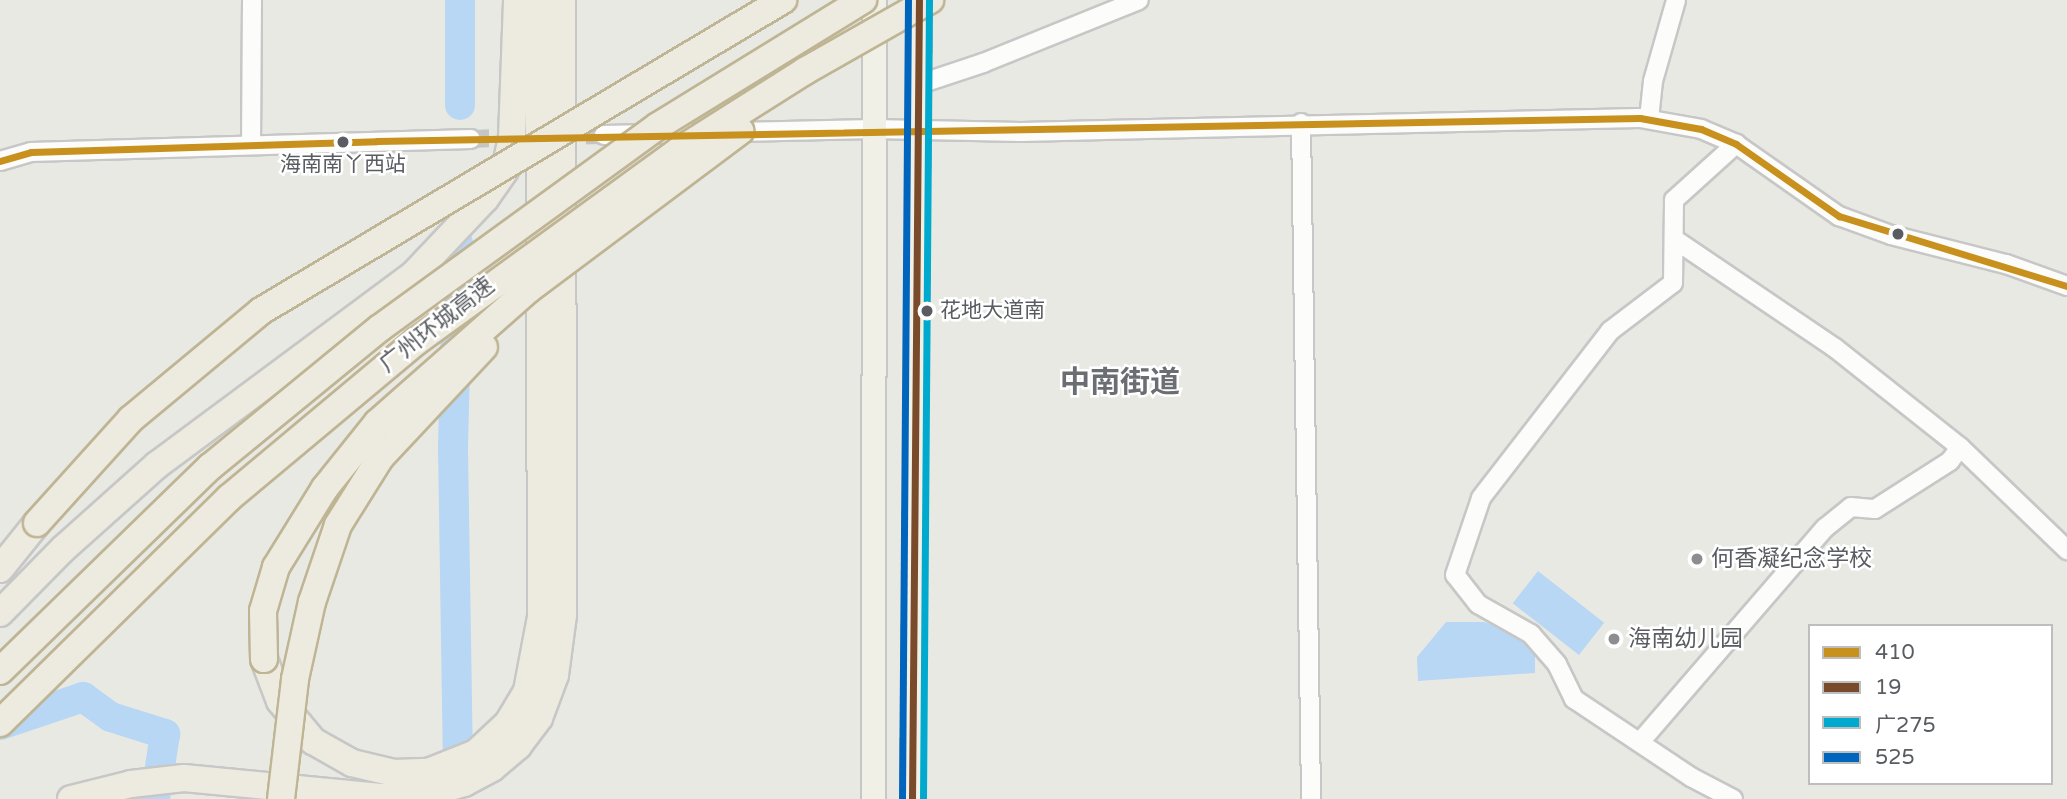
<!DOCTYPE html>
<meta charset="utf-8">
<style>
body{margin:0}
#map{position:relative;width:2067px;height:799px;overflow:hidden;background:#e9e9e4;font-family:"Varela Round","Noto Sans SC",sans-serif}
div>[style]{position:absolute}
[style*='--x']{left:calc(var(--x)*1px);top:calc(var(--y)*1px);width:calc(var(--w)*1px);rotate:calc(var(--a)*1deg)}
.water>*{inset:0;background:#b7d7f4;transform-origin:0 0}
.river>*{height:30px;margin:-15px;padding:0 15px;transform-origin:15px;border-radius:15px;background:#b7d7f4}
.minor-tunnel>*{height:18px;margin-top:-9px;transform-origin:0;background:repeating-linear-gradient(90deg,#c5c6c3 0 18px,transparent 0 27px)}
.roads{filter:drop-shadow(2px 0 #c6c7c6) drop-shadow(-2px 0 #c6c7c6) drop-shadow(0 2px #c6c7c6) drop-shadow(0 -2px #c6c7c6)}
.minor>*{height:18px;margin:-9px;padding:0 9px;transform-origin:9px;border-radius:9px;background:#fcfcfb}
.major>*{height:23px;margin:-11.5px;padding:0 11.5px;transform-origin:11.5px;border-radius:11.5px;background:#f1f0e6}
.highway>*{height:26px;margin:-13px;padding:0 13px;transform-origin:13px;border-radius:13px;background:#edebe0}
.bridges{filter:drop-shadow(2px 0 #bfb493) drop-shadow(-2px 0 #bfb493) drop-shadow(0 2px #bfb493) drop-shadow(0 -2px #bfb493)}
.highway-bridge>*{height:26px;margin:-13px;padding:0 13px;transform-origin:13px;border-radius:13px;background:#edebe0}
.bus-1>*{height:7px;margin:-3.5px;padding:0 3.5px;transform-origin:3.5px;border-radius:3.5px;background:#c8901d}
.bus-2>*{height:7px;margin:-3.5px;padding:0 3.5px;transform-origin:3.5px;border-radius:3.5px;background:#7a4b2a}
.bus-3>*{height:7px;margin:-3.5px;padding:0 3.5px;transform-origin:3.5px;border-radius:3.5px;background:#00a9ce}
.bus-4>*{height:7px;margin:-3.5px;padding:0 3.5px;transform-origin:3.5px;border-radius:3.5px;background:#0065bd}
.dots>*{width:19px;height:19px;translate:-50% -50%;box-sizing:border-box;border:4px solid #fff;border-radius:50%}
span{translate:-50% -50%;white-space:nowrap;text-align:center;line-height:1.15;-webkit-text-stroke:5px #fff;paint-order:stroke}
.bus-label{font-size:21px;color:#595c61}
.left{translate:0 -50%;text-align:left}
.street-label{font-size:23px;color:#595c61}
.poi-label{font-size:23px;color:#595c61}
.district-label{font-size:30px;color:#6a6e73;font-weight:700}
.legend{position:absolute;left:1808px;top:624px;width:245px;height:161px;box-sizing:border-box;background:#fff;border:2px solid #bdbec0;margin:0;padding:9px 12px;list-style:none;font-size:21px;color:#595c61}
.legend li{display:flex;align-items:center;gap:14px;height:35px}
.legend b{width:35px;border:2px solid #bdbec0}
</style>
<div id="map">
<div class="water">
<div style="left:1538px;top:571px;width:84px;height:41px;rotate:38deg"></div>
<div style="clip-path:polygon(1446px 622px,1484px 622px,1505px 629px,1535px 650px,1535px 673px,1418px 681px,1417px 657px)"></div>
</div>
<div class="river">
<div style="--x:460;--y:0;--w:105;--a:90"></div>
<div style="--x:458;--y:243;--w:205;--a:91.4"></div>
<div style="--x:453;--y:448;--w:302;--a:89.1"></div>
<div style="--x:0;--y:725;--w:88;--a:-18.6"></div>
<div style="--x:83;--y:697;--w:34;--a:36"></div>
<div style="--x:111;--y:717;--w:57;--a:17.5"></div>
<div style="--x:165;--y:734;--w:66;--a:98.7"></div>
</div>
<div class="minor-tunnel">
<div style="--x:559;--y:136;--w:45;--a:-1.3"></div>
<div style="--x:471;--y:139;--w:49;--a:-2.3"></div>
</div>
<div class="roads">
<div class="minor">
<div style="--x:917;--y:85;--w:70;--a:-18.4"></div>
<div style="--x:983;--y:63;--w:168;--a:-22"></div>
<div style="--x:1649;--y:119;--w:38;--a:-84"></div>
<div style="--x:1653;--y:81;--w:84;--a:-74.1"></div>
<div style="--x:1301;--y:123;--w:676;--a:89.15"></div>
<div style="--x:604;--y:135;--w:269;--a:-1.3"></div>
<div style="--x:873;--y:129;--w:148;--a:1.2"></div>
<div style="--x:1021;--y:132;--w:619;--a:-1.3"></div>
<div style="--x:1640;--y:118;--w:62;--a:10.2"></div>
<div style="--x:1701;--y:129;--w:38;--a:23"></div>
<div style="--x:1736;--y:144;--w:126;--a:35"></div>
<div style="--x:1839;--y:216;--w:55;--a:20.1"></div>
<div style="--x:1891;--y:235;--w:119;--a:14.2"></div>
<div style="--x:2006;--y:264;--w:65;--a:19.8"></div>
<div style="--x:251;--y:145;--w:145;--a:-89.6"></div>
<div style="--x:0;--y:161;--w:32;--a:-16"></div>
<div style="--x:31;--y:152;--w:440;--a:-1.7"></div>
<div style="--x:1674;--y:239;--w:194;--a:34.1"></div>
<div style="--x:1835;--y:348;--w:159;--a:38.4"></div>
<div style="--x:1960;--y:447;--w:149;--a:43.9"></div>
<div style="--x:1640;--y:742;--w:283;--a:-49.2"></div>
<div style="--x:1825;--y:528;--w:33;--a:-39"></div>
<div style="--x:1851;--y:507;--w:24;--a:5"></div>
<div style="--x:1875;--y:509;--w:89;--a:-32.6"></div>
<div style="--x:1950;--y:461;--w:17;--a:-54"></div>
<div style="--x:1733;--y:799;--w:47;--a:-152.4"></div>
<div style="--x:1691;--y:777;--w:141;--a:-146.3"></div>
<div style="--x:1574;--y:699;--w:39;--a:-116"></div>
<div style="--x:1557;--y:664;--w:40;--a:-131"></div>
<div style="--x:1531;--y:634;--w:61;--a:-150.5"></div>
<div style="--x:1478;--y:604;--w:37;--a:-128"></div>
<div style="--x:1455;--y:575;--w:81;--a:-71.3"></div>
<div style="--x:1481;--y:498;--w:211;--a:-52.3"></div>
<div style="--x:1610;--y:331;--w:79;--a:-37.3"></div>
<div style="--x:1673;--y:283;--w:83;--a:-89.3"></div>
<div style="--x:1674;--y:200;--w:84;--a:-42.1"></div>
</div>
<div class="major">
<div style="--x:873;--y:799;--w:799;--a:-89.93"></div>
<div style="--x:912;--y:799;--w:799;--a:-89.5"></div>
</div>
<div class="highway">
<div style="--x:0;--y:569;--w:59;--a:-51.2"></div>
<div style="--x:0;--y:613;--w:90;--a:-45.5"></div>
<div style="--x:63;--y:549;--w:126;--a:-41.8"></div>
<div style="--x:157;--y:465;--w:320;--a:-36.6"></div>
<div style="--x:414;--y:274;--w:103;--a:-46.6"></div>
<div style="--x:485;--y:199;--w:35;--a:-55"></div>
<div style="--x:505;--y:170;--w:33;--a:-78"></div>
<div style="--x:512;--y:138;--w:138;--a:-87.9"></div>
<div style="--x:264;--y:659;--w:45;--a:69.1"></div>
<div style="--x:280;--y:701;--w:52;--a:50.5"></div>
<div style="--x:313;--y:741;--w:45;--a:29.4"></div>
<div style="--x:352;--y:763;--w:43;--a:13.4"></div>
<div style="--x:394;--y:773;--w:34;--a:-2"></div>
<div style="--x:428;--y:772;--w:52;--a:-21.6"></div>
<div style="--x:476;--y:753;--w:44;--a:-43.2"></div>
<div style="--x:508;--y:723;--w:37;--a:-59"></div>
<div style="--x:527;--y:691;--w:75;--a:-79.3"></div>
<div style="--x:541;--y:617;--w:617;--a:-90.19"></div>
<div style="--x:71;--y:799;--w:62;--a:-14"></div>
<div style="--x:131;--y:784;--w:53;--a:-6.5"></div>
<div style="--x:184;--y:778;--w:197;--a:5.5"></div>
<div style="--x:380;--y:797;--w:38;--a:-2"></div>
<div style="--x:418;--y:796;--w:48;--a:-15.8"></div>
<div style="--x:464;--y:783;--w:32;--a:-28"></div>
<div style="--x:492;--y:768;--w:34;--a:-40"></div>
<div style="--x:518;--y:746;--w:35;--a:-53"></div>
<div style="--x:539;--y:718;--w:46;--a:-69.6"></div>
<div style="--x:555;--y:675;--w:61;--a:-82.4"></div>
<div style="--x:563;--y:615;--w:615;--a:-90.09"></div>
</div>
</div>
<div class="bridges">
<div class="highway-bridge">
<div style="--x:37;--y:523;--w:140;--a:-47.9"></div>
<div style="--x:131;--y:419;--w:169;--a:-39.7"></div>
<div style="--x:261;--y:311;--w:608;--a:-30.79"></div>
<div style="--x:264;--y:659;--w:48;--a:-91.2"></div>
<div style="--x:263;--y:611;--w:46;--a:-73.5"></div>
<div style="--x:276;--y:567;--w:93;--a:-58.2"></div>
<div style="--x:325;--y:488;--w:83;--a:-51.3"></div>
<div style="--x:377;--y:423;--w:203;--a:-41.4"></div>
<div style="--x:529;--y:289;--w:264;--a:-36.8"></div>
<div style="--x:0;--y:671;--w:293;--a:-44.2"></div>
<div style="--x:210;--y:467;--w:220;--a:-39.3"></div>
<div style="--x:380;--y:328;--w:344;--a:-36"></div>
<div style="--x:658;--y:126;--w:241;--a:-31.6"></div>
<div style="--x:0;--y:723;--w:321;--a:-44.5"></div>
<div style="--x:229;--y:498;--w:245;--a:-39.9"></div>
<div style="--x:417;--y:341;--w:325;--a:-36"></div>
<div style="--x:680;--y:150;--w:148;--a:-32.3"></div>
<div style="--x:805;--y:71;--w:144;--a:-29.6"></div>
<div style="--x:281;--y:799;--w:121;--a:-83.3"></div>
<div style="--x:295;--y:679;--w:79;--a:-77.6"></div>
<div style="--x:312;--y:602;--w:81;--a:-71.3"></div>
<div style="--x:338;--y:525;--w:79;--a:-57.9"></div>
<div style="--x:380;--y:458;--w:152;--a:-46.9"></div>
</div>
</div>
<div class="bus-1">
<div style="--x:0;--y:161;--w:32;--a:-16"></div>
<div style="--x:31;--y:152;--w:346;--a:-1.8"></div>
<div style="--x:377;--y:141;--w:1263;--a:-1.04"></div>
<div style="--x:1640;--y:118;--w:62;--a:10.2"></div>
<div style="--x:1701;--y:129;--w:38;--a:23"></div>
<div style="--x:1736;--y:144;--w:126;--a:35"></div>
<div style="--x:1839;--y:216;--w:239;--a:17.1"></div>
</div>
<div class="bus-2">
<div style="--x:912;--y:799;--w:799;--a:-89.5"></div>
</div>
<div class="bus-3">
<div style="--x:923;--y:799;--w:799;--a:-89.57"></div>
</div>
<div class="bus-4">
<div style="--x:902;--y:799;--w:799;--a:-89.57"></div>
</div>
<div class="dots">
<div style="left:343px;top:142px;background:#595c61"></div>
<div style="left:1898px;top:234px;background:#595c61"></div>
<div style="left:927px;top:311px;background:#595c61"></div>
<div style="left:1697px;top:559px;background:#8b8d8f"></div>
<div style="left:1614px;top:639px;background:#8b8d8f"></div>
</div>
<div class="bus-label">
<span style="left:343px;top:165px">海南南丫西站</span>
<span class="left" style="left:940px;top:311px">花地大道南</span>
</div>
<div class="street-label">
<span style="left:437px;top:325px;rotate:-38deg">广州环城高速</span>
</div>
<div class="poi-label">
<span class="left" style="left:1711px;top:559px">何香凝纪念学校</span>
<span class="left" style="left:1628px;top:639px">海南幼儿园</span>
</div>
<div class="district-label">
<span style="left:1120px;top:383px">中南街道</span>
</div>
<ul class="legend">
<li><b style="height:9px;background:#c8901d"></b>410</li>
<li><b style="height:9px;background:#7a4b2a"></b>19</li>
<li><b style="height:9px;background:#00a9ce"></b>广275</li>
<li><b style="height:9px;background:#0065bd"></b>525</li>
</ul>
</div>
